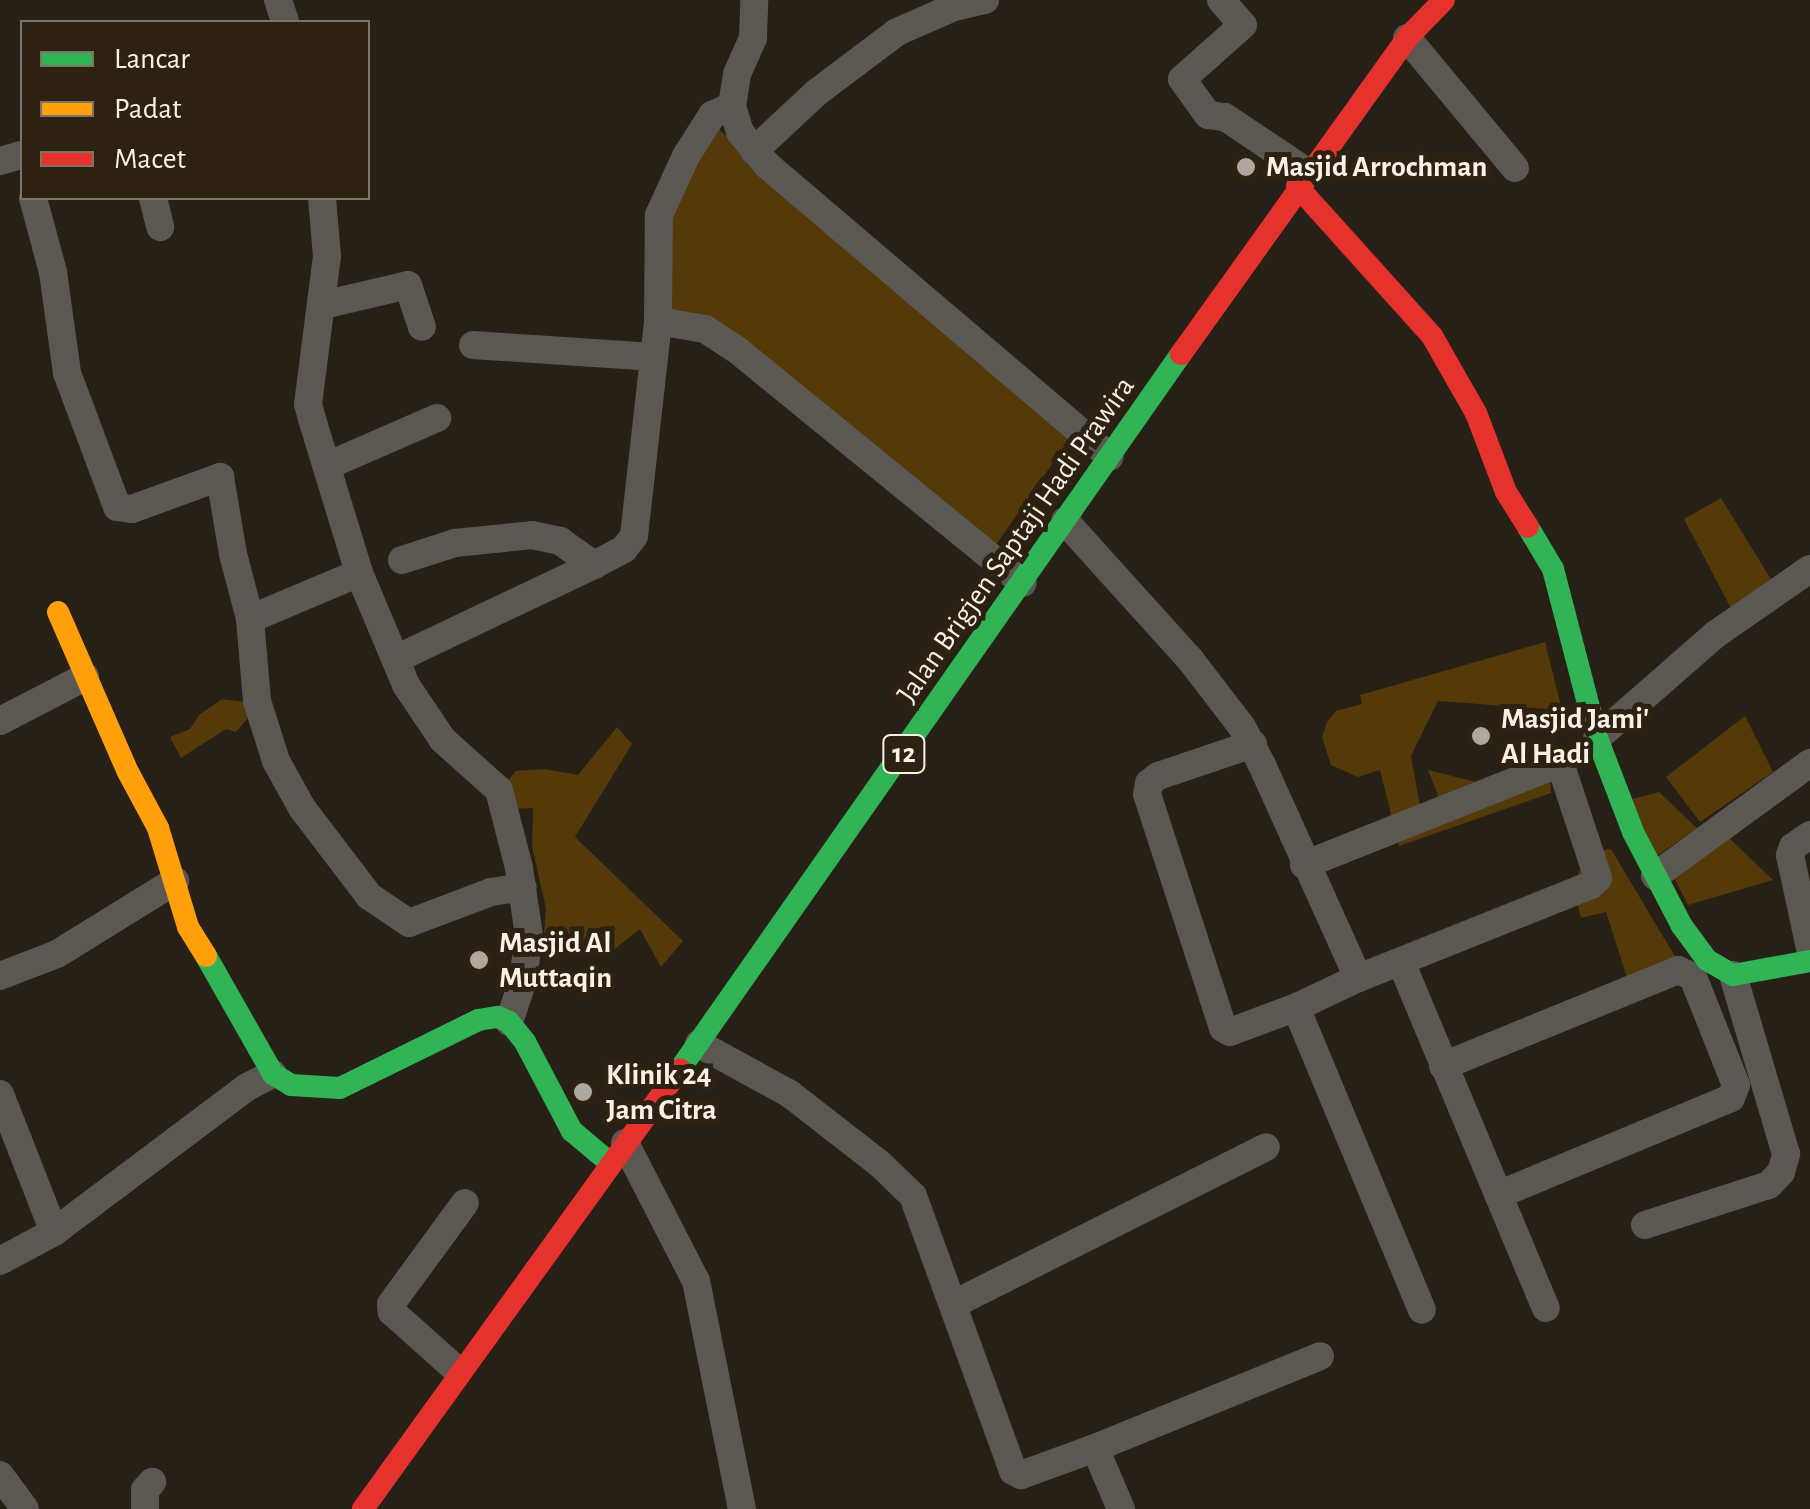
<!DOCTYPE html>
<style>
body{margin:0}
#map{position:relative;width:1810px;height:1509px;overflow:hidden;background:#272017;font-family:"Alegreya Sans",sans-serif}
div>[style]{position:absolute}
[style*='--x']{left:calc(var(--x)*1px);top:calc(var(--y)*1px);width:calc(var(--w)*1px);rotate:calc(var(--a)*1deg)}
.green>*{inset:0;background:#543909}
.street>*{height:28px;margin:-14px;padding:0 14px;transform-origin:14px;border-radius:14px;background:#5b5753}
.fast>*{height:22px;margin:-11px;padding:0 11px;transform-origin:11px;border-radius:11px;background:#30b455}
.slow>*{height:22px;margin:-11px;padding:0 11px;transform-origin:11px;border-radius:11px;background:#ff9f0a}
.jam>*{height:22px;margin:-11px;padding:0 11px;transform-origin:11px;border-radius:11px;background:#e5322d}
.dots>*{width:28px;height:28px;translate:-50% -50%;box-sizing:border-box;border:5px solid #2d2111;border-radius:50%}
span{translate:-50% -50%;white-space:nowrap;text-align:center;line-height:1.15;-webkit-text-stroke:10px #2d2111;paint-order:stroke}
.shield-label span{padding:2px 8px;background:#2d2111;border:2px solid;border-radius:8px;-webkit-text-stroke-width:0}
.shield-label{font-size:28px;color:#f8f1e6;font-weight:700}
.poi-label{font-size:30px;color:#f8f1e6;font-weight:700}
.left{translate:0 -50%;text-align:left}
.street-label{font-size:30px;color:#f8f1e6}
.legend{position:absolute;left:20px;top:20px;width:350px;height:180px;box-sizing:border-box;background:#2d2111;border:2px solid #7e7466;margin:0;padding:12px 18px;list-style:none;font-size:30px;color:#f8f1e6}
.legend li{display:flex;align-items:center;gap:20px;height:50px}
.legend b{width:50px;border:2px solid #7e7466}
</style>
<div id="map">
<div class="green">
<div style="clip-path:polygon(714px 125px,1069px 440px,993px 549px,668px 315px,671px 203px)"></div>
<div style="clip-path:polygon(1721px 498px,1785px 602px,1743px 631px,1684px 519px)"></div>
<div style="clip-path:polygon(1545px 642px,1562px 710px,1438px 701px,1411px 756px,1420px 806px,1441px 803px,1428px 770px,1500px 788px,1518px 776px,1531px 754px,1550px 768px,1551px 793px,1399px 846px,1380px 770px,1358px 777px,1331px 765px,1322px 737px,1327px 722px,1336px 711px,1362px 704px,1360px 695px)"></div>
<div style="clip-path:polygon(222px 699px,245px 702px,254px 711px,236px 732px,226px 729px,181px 758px,170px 737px,190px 729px,199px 715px)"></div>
<div style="clip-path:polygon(1745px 716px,1773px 772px,1700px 822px,1666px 777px)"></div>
<div style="clip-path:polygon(617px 727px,632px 744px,575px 837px,683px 941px,661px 967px,640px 929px,611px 952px,562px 950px,544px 934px,546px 909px,532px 846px,533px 808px,511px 809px,504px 785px,516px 771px,544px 769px,578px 775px)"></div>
<div style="clip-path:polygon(1659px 792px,1697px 828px,1651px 860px,1629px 800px)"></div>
<div style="clip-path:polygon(1727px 836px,1773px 880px,1688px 905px,1673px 876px)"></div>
<div style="clip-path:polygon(1611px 849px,1686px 975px,1633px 996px,1606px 912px,1581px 918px,1573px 887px,1587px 852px)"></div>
</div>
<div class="street">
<div style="--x:278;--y:0;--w:23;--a:72"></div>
<div style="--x:1221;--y:0;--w:33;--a:49"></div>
<div style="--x:1243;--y:25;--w:81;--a:138.5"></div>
<div style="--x:1182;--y:79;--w:44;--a:54.2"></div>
<div style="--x:1208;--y:115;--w:17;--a:7"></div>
<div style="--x:1225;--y:117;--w:99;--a:33.9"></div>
<div style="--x:1407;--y:38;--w:169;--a:50.3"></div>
<div style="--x:732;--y:106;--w:27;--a:73"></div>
<div style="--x:740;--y:132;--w:43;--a:50.7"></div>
<div style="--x:767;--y:165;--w:450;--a:40.4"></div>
<div style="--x:754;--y:151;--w:85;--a:-43.1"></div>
<div style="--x:816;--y:93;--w:101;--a:-37"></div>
<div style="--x:897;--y:32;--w:62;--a:-23.7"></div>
<div style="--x:954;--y:7;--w:32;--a:-13"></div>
<div style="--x:0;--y:161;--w:22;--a:-16"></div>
<div style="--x:33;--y:198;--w:77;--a:74.9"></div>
<div style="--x:53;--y:272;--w:102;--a:82.1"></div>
<div style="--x:67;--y:373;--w:143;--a:69.5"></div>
<div style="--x:117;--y:507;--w:15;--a:8"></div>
<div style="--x:132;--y:509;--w:94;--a:-20"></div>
<div style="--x:220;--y:477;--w:78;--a:80.4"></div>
<div style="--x:233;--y:554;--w:67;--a:75.3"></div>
<div style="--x:250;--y:619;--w:118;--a:-22.9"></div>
<div style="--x:153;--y:198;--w:30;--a:76"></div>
<div style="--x:322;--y:198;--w:58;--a:85.1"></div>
<div style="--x:327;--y:256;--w:149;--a:97.3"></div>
<div style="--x:308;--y:404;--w:16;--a:75"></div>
<div style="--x:312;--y:419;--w:161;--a:73"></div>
<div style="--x:359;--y:573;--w:121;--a:67.2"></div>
<div style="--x:406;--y:685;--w:66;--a:56.1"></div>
<div style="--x:443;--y:740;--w:75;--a:41.8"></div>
<div style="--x:499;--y:790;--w:81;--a:75.6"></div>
<div style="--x:519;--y:868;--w:69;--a:81.6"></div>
<div style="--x:529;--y:936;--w:44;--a:97.8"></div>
<div style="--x:523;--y:980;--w:44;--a:108.4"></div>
<div style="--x:323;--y:305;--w:87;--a:-13.2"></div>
<div style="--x:408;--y:285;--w:44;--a:71.6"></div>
<div style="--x:658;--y:321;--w:48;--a:9.7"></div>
<div style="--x:705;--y:329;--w:37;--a:33"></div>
<div style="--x:736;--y:349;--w:370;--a:39.2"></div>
<div style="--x:473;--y:345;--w:181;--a:3.8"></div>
<div style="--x:329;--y:465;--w:118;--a:-23.5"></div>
<div style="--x:1065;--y:521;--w:185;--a:47.9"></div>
<div style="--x:1189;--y:658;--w:87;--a:52.5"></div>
<div style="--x:1242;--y:727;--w:43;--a:62.2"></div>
<div style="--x:1262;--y:765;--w:234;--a:65.7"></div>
<div style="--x:1358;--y:978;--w:68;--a:154.6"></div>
<div style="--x:1297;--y:1007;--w:10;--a:73"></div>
<div style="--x:1300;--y:1017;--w:317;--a:67.4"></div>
<div style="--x:402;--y:560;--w:56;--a:-17.8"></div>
<div style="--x:455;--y:543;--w:77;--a:-5.9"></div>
<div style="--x:532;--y:535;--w:29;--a:12"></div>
<div style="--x:560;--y:541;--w:42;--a:35.2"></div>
<div style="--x:594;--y:565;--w:34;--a:-28"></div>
<div style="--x:624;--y:549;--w:16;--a:-52"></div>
<div style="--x:634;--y:536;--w:216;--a:-83.6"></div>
<div style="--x:658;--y:321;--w:106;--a:-89.5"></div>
<div style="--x:659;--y:215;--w:65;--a:-65.4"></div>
<div style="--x:686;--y:156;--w:49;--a:-57.6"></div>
<div style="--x:712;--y:115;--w:22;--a:-24"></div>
<div style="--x:732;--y:106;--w:32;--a:-81"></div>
<div style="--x:737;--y:74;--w:39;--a:-66"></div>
<div style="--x:753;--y:38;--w:38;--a:-88"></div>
<div style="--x:250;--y:619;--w:82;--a:85.1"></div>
<div style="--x:257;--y:701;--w:63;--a:72.4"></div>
<div style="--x:276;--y:761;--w:54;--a:61"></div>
<div style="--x:302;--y:808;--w:111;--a:52.7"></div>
<div style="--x:369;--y:896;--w:48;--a:34"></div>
<div style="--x:409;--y:923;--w:88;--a:-20.7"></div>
<div style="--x:491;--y:892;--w:32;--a:-9"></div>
<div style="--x:396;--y:659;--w:219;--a:-25.4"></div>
<div style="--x:0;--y:721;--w:96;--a:-27.4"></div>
<div style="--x:1597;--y:738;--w:158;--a:-41.2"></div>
<div style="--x:1716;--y:634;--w:114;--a:-34.7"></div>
<div style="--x:1253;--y:744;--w:100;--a:161.4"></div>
<div style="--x:1158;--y:776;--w:11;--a:142"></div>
<div style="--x:1149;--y:783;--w:11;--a:100"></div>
<div style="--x:1147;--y:794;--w:246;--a:72"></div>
<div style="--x:1223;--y:1028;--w:8;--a:30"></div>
<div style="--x:1230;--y:1032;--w:72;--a:-20.5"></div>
<div style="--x:1810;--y:835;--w:21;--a:145"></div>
<div style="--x:1793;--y:847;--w:9;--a:111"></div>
<div style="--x:1790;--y:855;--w:95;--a:77.9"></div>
<div style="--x:1304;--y:865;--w:268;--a:-21.7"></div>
<div style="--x:1553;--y:766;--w:12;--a:31"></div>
<div style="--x:1563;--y:772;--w:112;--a:71.7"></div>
<div style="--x:1598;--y:878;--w:10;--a:135"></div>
<div style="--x:1591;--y:885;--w:251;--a:158.2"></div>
<div style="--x:1655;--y:876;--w:192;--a:-36.1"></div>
<div style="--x:1401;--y:962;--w:375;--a:67.3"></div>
<div style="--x:0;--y:976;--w:61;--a:-21.1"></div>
<div style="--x:57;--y:954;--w:139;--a:-31.7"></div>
<div style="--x:699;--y:1044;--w:104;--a:28.8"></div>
<div style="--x:790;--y:1094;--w:114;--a:37.9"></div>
<div style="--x:880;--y:1164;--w:46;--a:44.1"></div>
<div style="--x:913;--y:1196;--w:293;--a:70"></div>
<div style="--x:1013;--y:1471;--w:9;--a:27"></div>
<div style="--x:1021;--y:1475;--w:79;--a:-20"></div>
<div style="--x:1095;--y:1448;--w:66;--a:66.9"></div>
<div style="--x:1443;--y:1066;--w:254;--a:-22.2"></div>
<div style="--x:1678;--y:970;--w:17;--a:25"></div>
<div style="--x:1693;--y:977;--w:116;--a:68.3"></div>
<div style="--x:1736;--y:1085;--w:14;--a:111"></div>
<div style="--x:1731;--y:1098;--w:252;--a:157.4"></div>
<div style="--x:0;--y:1094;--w:148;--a:68.6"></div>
<div style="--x:625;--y:1143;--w:155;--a:62.8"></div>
<div style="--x:696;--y:1281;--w:233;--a:78.6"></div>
<div style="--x:1645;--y:1225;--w:130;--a:-17.9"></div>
<div style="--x:1769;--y:1185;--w:18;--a:-47"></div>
<div style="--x:1781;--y:1172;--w:19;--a:-74"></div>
<div style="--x:1786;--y:1154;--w:187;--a:-106.5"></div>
<div style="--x:0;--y:1261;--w:61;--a:-28.2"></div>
<div style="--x:54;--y:1232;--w:241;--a:-36.9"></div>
<div style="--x:247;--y:1087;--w:29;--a:-27"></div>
<div style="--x:954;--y:1304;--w:349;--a:-26.7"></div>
<div style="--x:458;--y:1371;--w:89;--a:-138.2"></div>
<div style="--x:392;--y:1312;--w:8;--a:-97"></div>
<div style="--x:391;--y:1304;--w:125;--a:-53.8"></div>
<div style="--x:1095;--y:1448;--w:243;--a:-22.2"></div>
<div style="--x:0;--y:1475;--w:42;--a:53.7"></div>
<div style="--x:145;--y:1509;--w:19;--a:-90"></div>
<div style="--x:145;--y:1490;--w:11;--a:-49"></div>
</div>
<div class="fast">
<div style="--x:1528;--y:527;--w:49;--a:59.2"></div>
<div style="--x:1553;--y:569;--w:175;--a:75.4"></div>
<div style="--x:1597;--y:738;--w:101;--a:69"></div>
<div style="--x:1633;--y:832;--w:106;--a:62.5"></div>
<div style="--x:1682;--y:926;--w:42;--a:53.7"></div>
<div style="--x:1707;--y:960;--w:30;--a:30"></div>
<div style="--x:1733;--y:975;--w:78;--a:-10.3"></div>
<div style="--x:206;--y:956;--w:136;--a:60.4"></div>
<div style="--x:273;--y:1074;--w:21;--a:31"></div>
<div style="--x:291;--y:1085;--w:49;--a:3.5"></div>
<div style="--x:340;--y:1088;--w:154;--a:-26.2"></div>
<div style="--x:478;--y:1020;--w:20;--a:-9"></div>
<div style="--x:498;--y:1017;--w:12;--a:24"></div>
<div style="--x:509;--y:1022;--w:26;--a:51"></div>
<div style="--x:525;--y:1042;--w:101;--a:62.2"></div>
<div style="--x:572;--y:1131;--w:50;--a:40.1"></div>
<div style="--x:680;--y:1069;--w:873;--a:-54.98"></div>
</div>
<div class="slow">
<div style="--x:58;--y:612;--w:175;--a:66.4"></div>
<div style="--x:128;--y:772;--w:64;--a:61.8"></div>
<div style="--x:158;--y:828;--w:103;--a:73.1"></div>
<div style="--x:188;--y:927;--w:34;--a:58"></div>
</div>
<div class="jam">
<div style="--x:1297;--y:186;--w:202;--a:48"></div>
<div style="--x:1432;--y:336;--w:89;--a:60.3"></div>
<div style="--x:1476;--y:413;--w:85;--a:69.2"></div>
<div style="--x:1506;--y:492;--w:41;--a:57.8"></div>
<div style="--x:1181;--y:354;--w:388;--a:-54.4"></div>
<div style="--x:1407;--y:38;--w:53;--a:-45.8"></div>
<div style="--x:363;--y:1509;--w:542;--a:-54.23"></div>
</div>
<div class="dots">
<div style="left:1246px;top:167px;background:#afa89e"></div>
<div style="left:1481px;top:736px;background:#afa89e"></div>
<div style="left:479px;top:960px;background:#afa89e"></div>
<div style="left:583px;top:1092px;background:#afa89e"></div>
</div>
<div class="shield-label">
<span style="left:904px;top:754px">12</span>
</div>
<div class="poi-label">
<span class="left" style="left:1266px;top:167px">Masjid Arrochman</span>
<span class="left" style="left:1501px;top:736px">Masjid Jami'<br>Al Hadi</span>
<span class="left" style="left:499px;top:960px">Masjid Al<br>Muttaqin</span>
<span class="left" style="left:606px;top:1092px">Klinik 24<br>Jam Citra</span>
</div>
<div class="street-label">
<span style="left:1016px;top:540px;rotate:-55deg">Jalan Brigjen Saptaji Hadi Prawira</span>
</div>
<ul class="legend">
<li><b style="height:12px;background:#30b455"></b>Lancar</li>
<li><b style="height:12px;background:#ff9f0a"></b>Padat</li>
<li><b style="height:12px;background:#e5322d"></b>Macet</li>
</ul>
</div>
